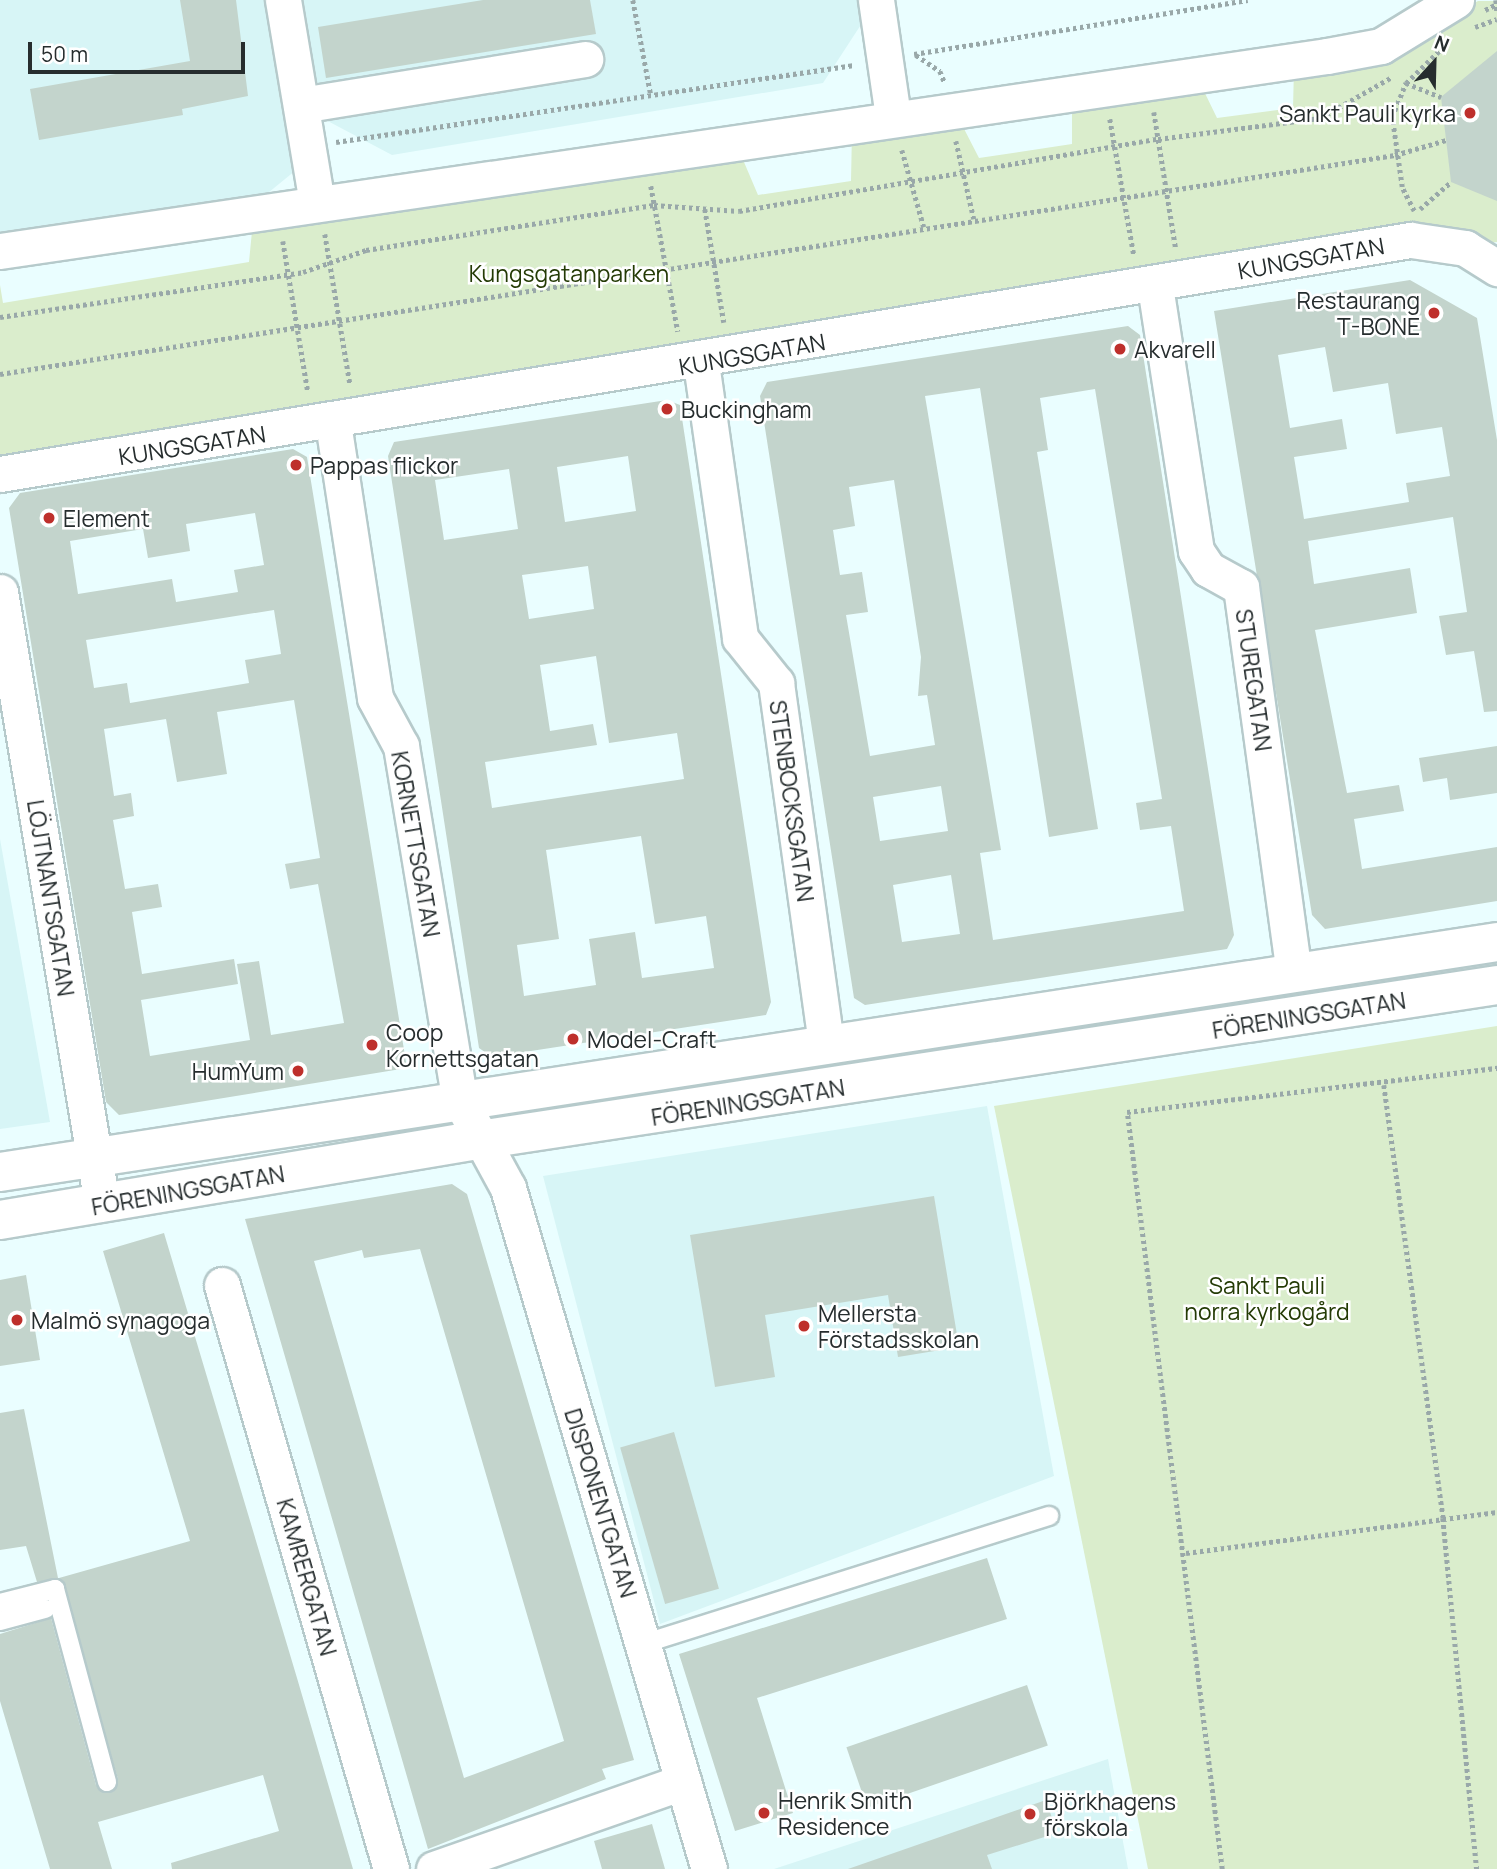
<!DOCTYPE html>
<meta charset="utf-8">
<style>
body{margin:0}
#map{position:relative;width:1497px;height:1869px;overflow:hidden;background:#eafeff;font-family:Manrope,sans-serif}
div>[style]{position:absolute}
[style*='--x']{left:calc(var(--x)*1px);top:calc(var(--y)*1px);width:calc(var(--w)*1px);rotate:calc(var(--a)*1deg)}
.built>*{inset:0;background:#d7f5f6}
.green>*{inset:0;background:#daedcc}
.building>*{inset:0;background:#c3d4cc;transform-origin:0 0}
.path>*{height:4.5px;margin-top:-2.25px;transform-origin:0;background:repeating-linear-gradient(90deg,#99a8a9 0 3.5px,transparent 0 7px)}
.roads{filter:drop-shadow(2px 0 #b6cacb) drop-shadow(-2px 0 #b6cacb) drop-shadow(0 2px #b6cacb) drop-shadow(0 -2px #b6cacb)}
.service>*{height:18px;margin:-9px;padding:0 9px;transform-origin:9px;border-radius:9px;background:#fff}
.minor>*{height:35px;margin:-17.5px;padding:0 17.5px;transform-origin:17.5px;border-radius:17.5px;background:#fff}
.tertiary>*{height:38px;margin:-19px;padding:0 19px;transform-origin:19px;border-radius:19px;background:#fff}
.dots>*{width:19px;height:19px;translate:-50% -50%;box-sizing:border-box;border:4px solid #fff;border-radius:50%}
span{translate:-50% -50%;white-space:nowrap;text-align:center;line-height:1.15;-webkit-text-stroke:5px #fff;paint-order:stroke}
.poi-label{font-size:23px;color:#262d2e}
.right{translate:-100% -50%;text-align:right}
.left{translate:0 -50%;text-align:left}
.street-label{font-size:23px;color:#262d2e}
.park-label{font-size:23px;color:#243b05}
.north{position:absolute;left:1399px;top:28px;width:70px;height:70px;-webkit-text-stroke:5px #fff;paint-order:stroke;rotate:22deg;font-size:19px;font-weight:700;line-height:28px;text-align:center;color:#262d2e}
.north::after{content:'';display:block;margin:auto;width:24px;height:32px;background:#262d2e;clip-path:polygon(50% 0,100% 100%,50% 72%,0 100%)}
.scale{position:absolute;left:28px;top:42px;width:217px;height:32px;box-sizing:border-box;border:4px solid #262d2e;border-top:0;padding-left:9px;font-size:21px;line-height:24px;white-space:nowrap;color:#262d2e;-webkit-text-stroke:5px #fff;paint-order:stroke}
</style>
<div id="map">
<div class="built">
<div style="clip-path:polygon(0 0,273px 0,301px 166px,263px 197px,0 238px)"></div>
<div style="clip-path:polygon(303px 0,860px 0,864px 20px,823px 83px,392px 155px,322px 118px)"></div>
<div style="clip-path:polygon(0 839px,50px 1122px,0 1129px)"></div>
<div style="clip-path:polygon(987px 1106px,1054px 1476px,660px 1624px,543px 1176px)"></div>
<div style="clip-path:polygon(1108px 1759px,1128px 1869px,774px 1869px)"></div>
</div>
<div class="green">
<div style="clip-path:polygon(1478px 1px,1497px 1px,1497px 242px,0 455px,0 285px,3px 303px,249px 262px,253px 221px,738px 148px,758px 195px,851px 181px,852px 131px,960px 121px,979px 158px,1072px 144px,1072px 108px,1200px 83px,1217px 118px,1293px 108px,1294px 68px,1380px 57px)"></div>
<div style="clip-path:polygon(1497px 1026px,1497px 1869px,1148px 1869px,994px 1106px)"></div>
</div>
<div class="building">
<div style="clip-path:polygon(180px 0,236px 0,248px 96px,182px 109px,183px 115px,39px 140px,30px 89px,190px 61px)"></div>
<div style="clip-path:polygon(483px 0,590px 0,596px 34px,326px 78px,318px 27px)"></div>
<div style="clip-path:polygon(1497px 51px,1497px 201px,1451px 182px,1441px 97px)"></div>
<div style="clip-path:polygon(evenodd,1410px 280px,1477px 318px,1497px 440px,1497px 711px,1484px 712px,1474px 651px,1446px 655px,1439px 616px,1467px 612px,1453px 517px,1308px 541px,1314px 584px,1410px 568px,1417px 613px,1315px 630px,1347px 793px,1399px 785px,1404px 811px,1354px 819px,1362px 869px,1497px 847px,1497px 901px,1325px 929px,1312px 915px,1214px 311px,1410px 280px,1325px 347px,1333px 392px,1388px 383px,1396px 434px,1442px 427px,1450px 476px,1406px 483px,1409px 502px,1304px 519px,1294px 457px,1347px 449px,1342px 419px,1290px 428px,1278px 355px,1325px 347px)"></div>
<div style="clip-path:polygon(evenodd,1128px 326px,1140px 335px,1234px 935px,1227px 949px,865px 1005px,854px 998px,760px 396px,767px 382px,1128px 326px,980px 388px,1049px 837px,1098px 829px,1037px 452px,1048px 450px,1040px 398px,1095px 389px,1162px 799px,1136px 803px,1140px 830px,1171px 826px,1184px 911px,993px 940px,980px 853px,1001px 850px,925px 396px,980px 388px,1128px 326px,894px 480px,921px 657px,918px 696px,927px 695px,935px 745px,870px 756px,846px 615px,868px 612px,862px 572px,840px 575px,833px 530px,855px 526px,849px 487px,894px 480px,1128px 326px,941px 786px,948px 831px,880px 841px,873px 797px,941px 786px,1128px 326px,951px 875px,960px 934px,902px 942px,893px 885px,951px 875px)"></div>
<div style="clip-path:polygon(evenodd,667px 400px,680px 405px,771px 1002px,766px 1015px,492px 1057px,479px 1048px,388px 456px,394px 442px,667px 400px,628px 456px,636px 511px,565px 522px,557px 467px,628px 456px,667px 400px,509px 469px,518px 529px,444px 540px,435px 480px,509px 469px,667px 400px,588px 566px,594px 609px,529px 619px,522px 575px,588px 566px,667px 400px,596px 656px,609px 743px,677px 733px,684px 779px,492px 808px,485px 762px,597px 745px,593px 724px,550px 731px,540px 665px,596px 656px,667px 400px,641px 836px,655px 924px,706px 916px,714px 968px,642px 978px,635px 932px,589px 939px,596px 985px,524px 996px,517px 945px,559px 939px,546px 850px,641px 836px)"></div>
<div style="clip-path:polygon(evenodd,293px 449px,307px 457px,407px 1068px,119px 1115px,106px 1102px,9px 508px,20px 493px,293px 449px,255px 513px,264px 565px,234px 570px,238px 592px,176px 602px,172px 579px,78px 594px,70px 541px,143px 529px,148px 558px,190px 551px,186px 524px,255px 513px,293px 449px,274px 610px,281px 654px,245px 660px,249px 683px,130px 703px,127px 683px,94px 688px,86px 640px,274px 610px,293px 449px,294px 700px,320px 858px,285px 864px,290px 889px,318px 884px,344px 1023px,271px 1035px,259px 961px,237px 964px,250px 1040px,150px 1056px,141px 1000px,238px 984px,234px 959px,142px 974px,132px 912px,162px 907px,158px 884px,125px 889px,113px 820px,134px 816px,131px 793px,114px 796px,104px 729px,166px 719px,177px 782px,227px 774px,217px 712px,294px 700px)"></div>
<div style="clip-path:polygon(1497px 746px,1497px 793px,1450px 800px,1447px 778px,1423px 782px,1419px 758px)"></div>
<div style="clip-path:polygon(evenodd,452px 1184px,467px 1194px,634px 1760px,602px 1769px,606px 1779px,428px 1849px,245px 1219px,452px 1184px,420px 1249px,564px 1741px,464px 1778px,314px 1261px,362px 1250px,364px 1258px,420px 1249px)"></div>
<div style="clip-path:polygon(934px 1196px,959px 1347px,898px 1357px,888px 1295px,765px 1315px,775px 1377px,715px 1387px,690px 1235px)"></div>
<div style="clip-path:polygon(164px 1233px,297px 1678px,353px 1869px,172px 1869px,171px 1863px,279px 1831px,263px 1775px,98px 1822px,112px 1869px,50px 1869px,0 1701px,0 1634px,51px 1618px,96px 1785px,105px 1793px,115px 1789px,118px 1779px,59px 1578px,190px 1541px,103px 1251px)"></div>
<div style="clip-path:polygon(26px 1275px,40px 1360px,0 1366px,0 1280px)"></div>
<div style="clip-path:polygon(24px 1409px,58px 1578px,37px 1582px,26px 1546px,0 1550px,0 1413px)"></div>
<div style="left:674px;top:1432px;width:163px;height:56px;rotate:74deg"></div>
<div style="clip-path:polygon(987px 1558px,1007px 1619px,757px 1698px,793px 1813px,735px 1831px,679px 1654px)"></div>
<div style="left:1027px;top:1685px;width:64px;height:191px;rotate:71deg"></div>
<div style="clip-path:polygon(1046px 1800px,1057px 1833px,987px 1855px,992px 1869px,848px 1869px)"></div>
<div style="clip-path:polygon(652px 1824px,665px 1869px,602px 1869px,594px 1841px)"></div>
</div>
<div class="path">
<div style="--x:633;--y:0;--w:97;--a:79.3"></div>
<div style="--x:1496;--y:0;--w:11;--a:85"></div>
<div style="--x:1485;--y:10;--w:13;--a:-27"></div>
<div style="--x:1475;--y:27;--w:23;--a:-20"></div>
<div style="--x:914;--y:54;--w:338;--a:-9.2"></div>
<div style="--x:916;--y:55;--w:29;--a:34"></div>
<div style="--x:940;--y:71;--w:11;--a:68"></div>
<div style="--x:1406;--y:83;--w:38;--a:22"></div>
<div style="--x:1154;--y:112;--w:139;--a:80.9"></div>
<div style="--x:1110;--y:119;--w:138;--a:80"></div>
<div style="--x:956;--y:141;--w:80;--a:77"></div>
<div style="--x:336;--y:142;--w:524;--a:-8.46"></div>
<div style="--x:902;--y:150;--w:80;--a:74.1"></div>
<div style="--x:651;--y:186;--w:148;--a:79.5"></div>
<div style="--x:705;--y:209;--w:115;--a:80.5"></div>
<div style="--x:1420;--y:209;--w:41;--a:-41.1"></div>
<div style="--x:1414;--y:211;--w:27;--a:-117"></div>
<div style="--x:1402;--y:187;--w:71;--a:-98.1"></div>
<div style="--x:1392;--y:117;--w:37;--a:-68"></div>
<div style="--x:1406;--y:83;--w:46;--a:-44.1"></div>
<div style="--x:325;--y:234;--w:152;--a:80.5"></div>
<div style="--x:283;--y:241;--w:153;--a:80.6"></div>
<div style="--x:0;--y:317;--w:306;--a:-8.4"></div>
<div style="--x:303;--y:272;--w:67;--a:-19.2"></div>
<div style="--x:366;--y:250;--w:291;--a:-8.9"></div>
<div style="--x:654;--y:205;--w:85;--a:4"></div>
<div style="--x:739;--y:211;--w:425;--a:-9.8"></div>
<div style="--x:1158;--y:139;--w:163;--a:-7.4"></div>
<div style="--x:1320;--y:118;--w:81;--a:-29.7"></div>
<div style="--x:0;--y:374;--w:1412;--a:-8.92"></div>
<div style="--x:1395;--y:155;--w:53;--a:-16.4"></div>
<div style="--x:1384;--y:1085;--w:437;--a:82.2"></div>
<div style="--x:1443;--y:1518;--w:353;--a:84.5"></div>
<div style="--x:1186;--y:1553;--w:314;--a:-7.5"></div>
<div style="--x:1222;--y:1869;--w:763;--a:-97.15"></div>
<div style="--x:1127;--y:1112;--w:373;--a:-6.8"></div>
</div>
<div class="roads">
<div class="service">
<div style="--x:0;--y:1603;--w:57;--a:-14.3"></div>
<div style="--x:55;--y:1589;--w:200;--a:74.9"></div>
<div style="--x:0;--y:1621;--w:47;--a:-14.9"></div>
<div style="--x:643;--y:1644;--w:426;--a:-17.5"></div>
</div>
<div class="minor">
<div style="--x:283;--y:0;--w:206;--a:80.5"></div>
<div style="--x:876;--y:0;--w:117;--a:81.7"></div>
<div style="--x:301;--y:105;--w:288;--a:-9.2"></div>
<div style="--x:0;--y:251;--w:1341;--a:-8.36"></div>
<div style="--x:1327;--y:56;--w:55;--a:-10.5"></div>
<div style="--x:1381;--y:46;--w:88;--a:-31.5"></div>
<div style="--x:1155;--y:286;--w:268;--a:81.2"></div>
<div style="--x:1196;--y:551;--w:22;--a:56"></div>
<div style="--x:1208;--y:569;--w:38;--a:29"></div>
<div style="--x:1241;--y:587;--w:390;--a:82.2"></div>
<div style="--x:701;--y:363;--w:278;--a:81.9"></div>
<div style="--x:740;--y:638;--w:58;--a:51.3"></div>
<div style="--x:776;--y:683;--w:363;--a:82.1"></div>
<div style="--x:333;--y:423;--w:278;--a:81.3"></div>
<div style="--x:375;--y:698;--w:55;--a:61.6"></div>
<div style="--x:401;--y:746;--w:357;--a:80.6"></div>
<div style="--x:459;--y:1098;--w:102;--a:61.4"></div>
<div style="--x:508;--y:1188;--w:710;--a:73.56"></div>
<div style="--x:0;--y:474;--w:1430;--a:-9.42"></div>
<div style="--x:1411;--y:240;--w:55;--a:8.4"></div>
<div style="--x:1465;--y:248;--w:38;--a:32"></div>
<div style="--x:0;--y:592;--w:620;--a:80.54"></div>
<div style="--x:222;--y:1285;--w:608;--a:73.86"></div>
<div style="--x:434;--y:1869;--w:264;--a:-19.3"></div>
</div>
<div class="tertiary">
<div style="--x:0;--y:1172;--w:1515;--a:-8.73"></div>
<div style="--x:0;--y:1220;--w:493;--a:-9.5"></div>
<div style="--x:486;--y:1139;--w:1023;--a:-8.66"></div>
</div>
</div>
<div class="dots">
<div style="left:1470px;top:113px;background:#be2f2b"></div>
<div style="left:1434px;top:313px;background:#be2f2b"></div>
<div style="left:1120px;top:349px;background:#be2f2b"></div>
<div style="left:667px;top:409px;background:#be2f2b"></div>
<div style="left:296px;top:465px;background:#be2f2b"></div>
<div style="left:49px;top:518px;background:#be2f2b"></div>
<div style="left:573px;top:1039px;background:#be2f2b"></div>
<div style="left:372px;top:1045px;background:#be2f2b"></div>
<div style="left:298px;top:1071px;background:#be2f2b"></div>
<div style="left:17px;top:1320px;background:#be2f2b"></div>
<div style="left:804px;top:1326px;background:#be2f2b"></div>
<div style="left:764px;top:1813px;background:#be2f2b"></div>
<div style="left:1030px;top:1814px;background:#be2f2b"></div>
</div>
<div class="poi-label">
<span class="right" style="left:1456px;top:113px">Sankt Pauli kyrka</span>
<span class="right" style="left:1420px;top:313px">Restaurang<br>T-BONE</span>
<span class="left" style="left:1134px;top:349px">Akvarell</span>
<span class="left" style="left:681px;top:409px">Buckingham</span>
<span class="left" style="left:310px;top:465px">Pappas flickor</span>
<span class="left" style="left:63px;top:518px">Element</span>
<span class="left" style="left:386px;top:1045px">Coop<br>Kornettsgatan</span>
<span class="left" style="left:587px;top:1039px">Model-Craft</span>
<span class="right" style="left:284px;top:1071px">HumYum</span>
<span class="left" style="left:818px;top:1326px">Mellersta<br>Förstadsskolan</span>
<span class="left" style="left:31px;top:1320px">Malmö synagoga</span>
<span class="left" style="left:778px;top:1813px">Henrik Smith<br>Residence</span>
<span class="left" style="left:1044px;top:1814px">Björkhagens<br>förskola</span>
</div>
<div class="street-label">
<span style="left:1311px;top:258px;rotate:-10deg">KUNGSGATAN</span>
<span style="left:752px;top:354px;rotate:-10deg">KUNGSGATAN</span>
<span style="left:192px;top:445px;rotate:-9deg">KUNGSGATAN</span>
<span style="left:1254px;top:680px;rotate:82deg">STUREGATAN</span>
<span style="left:792px;top:801px;rotate:82deg">STENBOCKSGATAN</span>
<span style="left:416px;top:844px;rotate:80deg">KORNETTSGATAN</span>
<span style="left:51px;top:898px;rotate:81deg">LÖJTNANTSGATAN</span>
<span style="left:1309px;top:1015px;rotate:-9deg">FÖRENINGSGATAN</span>
<span style="left:748px;top:1102px;rotate:-9deg">FÖRENINGSGATAN</span>
<span style="left:188px;top:1190px;rotate:-10deg">FÖRENINGSGATAN</span>
<span style="left:601px;top:1503px;rotate:73deg">DISPONENTGATAN</span>
<span style="left:307px;top:1577px;rotate:74deg">KAMRERGATAN</span>
</div>
<div class="park-label">
<span style="left:569px;top:273px">Kungsgatanparken</span>
<span style="left:1267px;top:1298px">Sankt Pauli<br>norra kyrkogård</span>
</div>
<div class="north">N</div>
<div class="scale">50 m</div>
</div>
